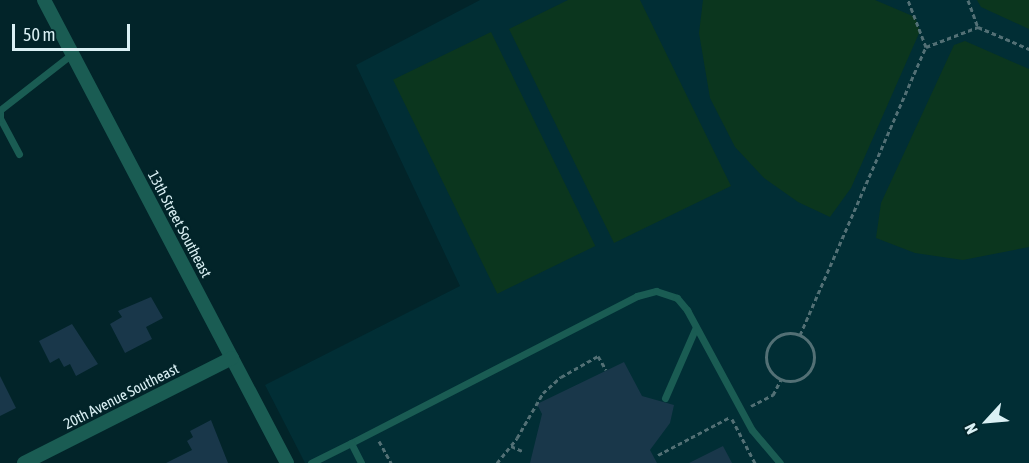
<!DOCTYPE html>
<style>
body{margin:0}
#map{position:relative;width:1029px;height:463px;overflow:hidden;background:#022429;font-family:"Asap Condensed",sans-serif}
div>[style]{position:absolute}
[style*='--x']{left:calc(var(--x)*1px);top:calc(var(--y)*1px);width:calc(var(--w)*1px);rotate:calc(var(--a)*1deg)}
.built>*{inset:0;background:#012e35}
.green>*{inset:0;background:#0b361e;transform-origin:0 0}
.building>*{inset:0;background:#19374a}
.path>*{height:3px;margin-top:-1.5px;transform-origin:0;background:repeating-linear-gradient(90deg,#537075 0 4.5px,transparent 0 7.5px)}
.path>.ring{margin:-1.5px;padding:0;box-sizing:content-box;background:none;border:3px solid #537075;border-radius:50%}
.service>*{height:7px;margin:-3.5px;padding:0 3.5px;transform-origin:3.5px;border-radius:3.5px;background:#1a5c53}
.minor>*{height:14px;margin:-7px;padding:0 7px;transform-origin:7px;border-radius:7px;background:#1a5c53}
span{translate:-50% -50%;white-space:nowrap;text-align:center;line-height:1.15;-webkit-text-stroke:5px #022429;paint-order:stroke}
.street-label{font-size:15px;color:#daf0f4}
.north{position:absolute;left:957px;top:391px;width:60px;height:60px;-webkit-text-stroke:4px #022429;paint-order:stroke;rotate:244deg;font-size:16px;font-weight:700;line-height:24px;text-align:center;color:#daf0f4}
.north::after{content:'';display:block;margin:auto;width:21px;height:27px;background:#daf0f4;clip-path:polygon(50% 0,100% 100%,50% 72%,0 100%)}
.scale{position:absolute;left:12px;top:24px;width:118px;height:27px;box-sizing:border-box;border:3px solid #daf0f4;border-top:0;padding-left:8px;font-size:18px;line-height:21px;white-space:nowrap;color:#daf0f4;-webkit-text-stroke:4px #022429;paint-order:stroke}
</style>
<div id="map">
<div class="built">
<div style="clip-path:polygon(480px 0,1029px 0,1029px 463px,305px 463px,265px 385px,460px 286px,356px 65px)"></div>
</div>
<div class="green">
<div style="clip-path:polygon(568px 0,640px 0,731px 186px,614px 243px,509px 29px)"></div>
<div style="clip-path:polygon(703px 0,875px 0,915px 17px,920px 31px,851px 188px,830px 217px,798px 202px,764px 178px,735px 147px,710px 98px,699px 33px)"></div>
<div style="clip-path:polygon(977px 0,1029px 0,1029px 29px,981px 7px)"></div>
<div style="left:491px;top:32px;width:238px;height:109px;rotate:64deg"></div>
<div style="clip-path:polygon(965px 41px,1029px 69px,1029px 247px,963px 260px,915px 253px,876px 238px,881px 203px,954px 45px)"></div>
</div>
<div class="building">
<div style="clip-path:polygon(151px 297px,163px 318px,146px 327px,152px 339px,125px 353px,110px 324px,122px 317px,118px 311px)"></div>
<div style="clip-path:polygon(72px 324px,98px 364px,76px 376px,70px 364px,64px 367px,59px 358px,50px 363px,39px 341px)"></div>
<div style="clip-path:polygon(624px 362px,642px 396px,674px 405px,670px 423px,650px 450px,657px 463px,530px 463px,542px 414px,537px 404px)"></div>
<div style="clip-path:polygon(0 376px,16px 408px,0 416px)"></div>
<div style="clip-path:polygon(211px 420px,228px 463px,166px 463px,192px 450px,187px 441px,193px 437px,190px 431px)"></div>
<div style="clip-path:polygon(723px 446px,732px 463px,689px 463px)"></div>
</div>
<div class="path">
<div style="--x:968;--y:0;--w:29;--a:70"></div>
<div style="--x:926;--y:47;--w:56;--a:-21"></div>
<div style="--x:978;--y:27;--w:56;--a:23.3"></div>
<div class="ring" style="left:766px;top:333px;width:45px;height:45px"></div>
<div style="--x:800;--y:335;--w:314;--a:-66.4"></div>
<div style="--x:926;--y:47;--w:50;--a:-111"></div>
<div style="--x:751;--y:406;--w:25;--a:-27"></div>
<div style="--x:773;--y:395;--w:18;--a:-63"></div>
<div style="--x:732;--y:419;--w:50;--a:62.4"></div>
<div style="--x:379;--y:441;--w:25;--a:61"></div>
<div style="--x:511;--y:446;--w:12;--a:24"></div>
<div style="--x:658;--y:455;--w:81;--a:-27.8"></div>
<div style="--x:497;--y:463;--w:32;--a:-51"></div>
<div style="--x:517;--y:438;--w:52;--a:-60"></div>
<div style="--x:543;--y:393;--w:24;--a:-42"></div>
<div style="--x:561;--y:377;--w:43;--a:-29.6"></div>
<div style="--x:598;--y:356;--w:16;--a:60"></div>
</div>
<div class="service">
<div style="--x:19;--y:154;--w:40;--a:-118"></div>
<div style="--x:0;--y:119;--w:9;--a:-90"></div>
<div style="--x:0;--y:110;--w:91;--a:-37.9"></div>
<div style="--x:665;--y:398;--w:77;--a:-66.4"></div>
<div style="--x:351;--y:443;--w:322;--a:-27.2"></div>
<div style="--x:637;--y:296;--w:20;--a:-15"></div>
<div style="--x:656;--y:291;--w:22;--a:18"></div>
<div style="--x:677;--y:298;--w:16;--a:50"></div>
<div style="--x:687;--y:310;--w:136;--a:61.6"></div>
<div style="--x:752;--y:430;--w:43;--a:49.7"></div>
<div style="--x:311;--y:463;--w:45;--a:-26.6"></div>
<div style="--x:351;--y:443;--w:22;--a:63"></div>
</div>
<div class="minor">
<div style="--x:44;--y:0;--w:523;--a:62.31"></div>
<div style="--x:24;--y:463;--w:233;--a:-26.8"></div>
</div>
<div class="street-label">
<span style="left:180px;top:224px;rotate:62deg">13th Street Southeast</span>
<span style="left:121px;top:396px;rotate:-27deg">20th Avenue Southeast</span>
</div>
<div class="north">N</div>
<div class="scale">50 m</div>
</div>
